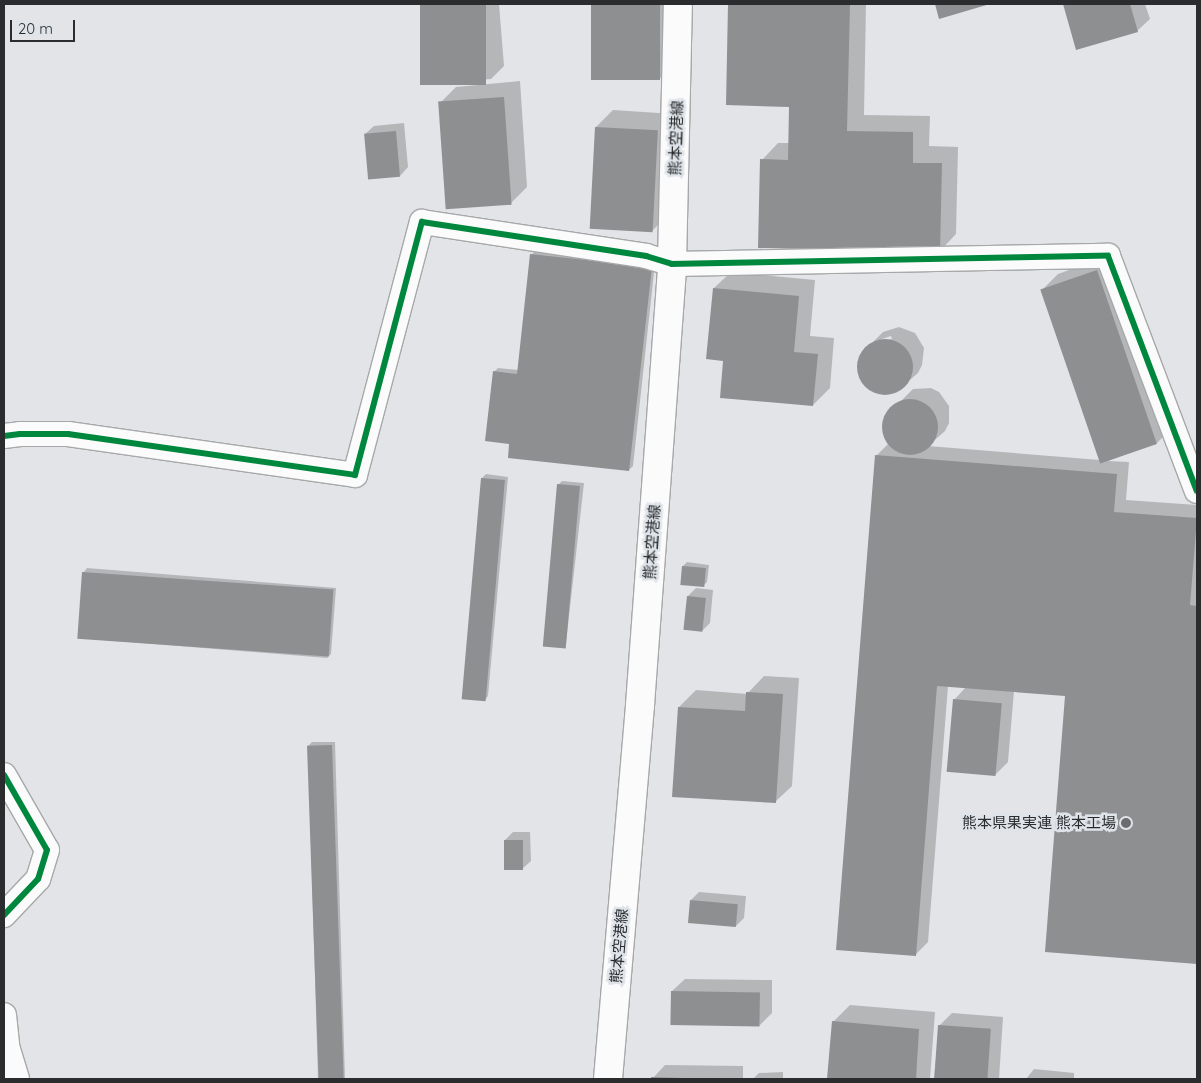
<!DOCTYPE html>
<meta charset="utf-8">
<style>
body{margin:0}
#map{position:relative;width:1201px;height:1083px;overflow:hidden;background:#e2e4e7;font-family:Quicksand,"Noto Sans JP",sans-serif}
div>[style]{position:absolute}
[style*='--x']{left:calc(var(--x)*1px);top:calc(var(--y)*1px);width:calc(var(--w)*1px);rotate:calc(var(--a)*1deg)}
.shadow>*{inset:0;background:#0003}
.building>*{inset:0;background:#8e8f91;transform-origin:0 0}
.round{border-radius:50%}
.roads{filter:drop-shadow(1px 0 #a6a8a9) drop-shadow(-1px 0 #a6a8a9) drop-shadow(0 1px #a6a8a9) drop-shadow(0 -1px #a6a8a9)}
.street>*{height:24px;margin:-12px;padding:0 12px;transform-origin:12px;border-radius:12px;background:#fbfbfb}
.secondary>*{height:28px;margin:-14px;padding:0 14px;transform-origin:14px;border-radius:14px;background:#fbfbfb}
.cycleway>*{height:6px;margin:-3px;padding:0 3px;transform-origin:3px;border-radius:3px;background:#00873e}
.dots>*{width:14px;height:14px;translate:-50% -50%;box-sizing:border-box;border:2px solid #dfe4ea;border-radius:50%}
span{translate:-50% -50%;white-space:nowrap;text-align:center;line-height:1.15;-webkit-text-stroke:5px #dfe4ea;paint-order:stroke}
.street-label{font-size:15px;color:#2a2c2e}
.poi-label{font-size:15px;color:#2a2c2e}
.right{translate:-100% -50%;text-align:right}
.frame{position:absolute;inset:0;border:5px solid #2a2c2e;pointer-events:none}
.scale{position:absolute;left:10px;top:20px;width:65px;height:22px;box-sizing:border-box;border:2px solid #2a2c2e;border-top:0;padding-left:6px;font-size:15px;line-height:18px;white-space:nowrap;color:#2a2c2e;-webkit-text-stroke:4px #dfe4ea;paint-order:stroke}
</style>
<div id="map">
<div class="shadow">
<div style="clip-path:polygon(421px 4px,499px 4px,504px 66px,491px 79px,428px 84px)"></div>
<div style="clip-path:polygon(592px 4px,672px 4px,671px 68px,658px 80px,591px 79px)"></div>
<div style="clip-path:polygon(729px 4px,866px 4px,864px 115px,930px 116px,929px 146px,958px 147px,956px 234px,940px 251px,762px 160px,778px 143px,790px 143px,791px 105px,727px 104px)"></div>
<div style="clip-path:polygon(936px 4px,987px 4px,940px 18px)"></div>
<div style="clip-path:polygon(1064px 4px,1145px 4px,1150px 19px,1137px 31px,1077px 49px)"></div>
<div style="clip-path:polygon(520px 81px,527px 187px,510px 204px,440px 103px,456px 87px)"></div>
<div style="clip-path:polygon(613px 110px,674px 114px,668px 215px,652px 231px,596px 127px)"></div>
<div style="clip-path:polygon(404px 123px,408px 167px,400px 176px,365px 134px,374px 126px)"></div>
<div style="clip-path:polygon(535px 251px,655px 263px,633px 466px,629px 470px,494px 372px,498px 368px,519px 370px,532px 254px)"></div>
<div style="clip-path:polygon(1114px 254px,1174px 426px,1157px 443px,1108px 461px,1129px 462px,1126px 500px,1197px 505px,1197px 963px,1046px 951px,1066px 695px,1014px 691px,1008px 762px,995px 775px,954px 700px,966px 687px,948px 686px,928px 942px,915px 955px,876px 456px,889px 443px,884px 432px,887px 415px,913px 389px,931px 388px,939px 392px,949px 406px,949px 423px,945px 431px,928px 446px,1100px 460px,1041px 291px,1058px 274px)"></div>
<div style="clip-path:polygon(731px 272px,815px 280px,810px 336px,834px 338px,830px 388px,813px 405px,714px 288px)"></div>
<div style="clip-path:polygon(899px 327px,915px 333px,924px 348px,922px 365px,918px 373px,897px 391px,879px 393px,864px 384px,858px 368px,859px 359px,872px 343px,872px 345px,892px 339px,891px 336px,873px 342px,883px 332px)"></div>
<div style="clip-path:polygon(486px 474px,508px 477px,488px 696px,485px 700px,482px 478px)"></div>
<div style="clip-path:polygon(562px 481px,584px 483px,566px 643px,563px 647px,558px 485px)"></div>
<div style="clip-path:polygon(687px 562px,709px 565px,707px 582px,703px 586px,683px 566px)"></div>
<div style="clip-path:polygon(87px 568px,336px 588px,331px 654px,327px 658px,79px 638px,84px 572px)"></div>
<div style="clip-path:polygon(696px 588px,713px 590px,710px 623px,702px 631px,688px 596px)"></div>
<div style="clip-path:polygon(764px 676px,799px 678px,792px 786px,775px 802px,679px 707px,696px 690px,747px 694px)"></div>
<div style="clip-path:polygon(312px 742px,335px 742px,345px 1079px,318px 1079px,308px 746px)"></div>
<div style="clip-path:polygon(513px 832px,530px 832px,531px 861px,522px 869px,505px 840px)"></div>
<div style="clip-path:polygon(699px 892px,746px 896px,744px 918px,736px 926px,691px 900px)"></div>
<div style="clip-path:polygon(685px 979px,772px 980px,772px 1013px,759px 1026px,672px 991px)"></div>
<div style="clip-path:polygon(850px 1005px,935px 1012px,930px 1079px,828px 1079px,833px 1022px)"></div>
<div style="clip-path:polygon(952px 1013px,1003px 1017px,999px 1079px,934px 1079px,939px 1026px)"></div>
<div style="clip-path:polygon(665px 1065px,743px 1066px,743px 1079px,652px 1079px)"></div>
<div style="clip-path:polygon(1034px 1069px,1074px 1073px,1074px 1079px,1026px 1079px)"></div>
<div style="clip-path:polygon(783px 1072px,783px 1079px,753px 1079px,759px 1073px)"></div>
</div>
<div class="building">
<div style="left:420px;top:4px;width:66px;height:81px"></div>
<div style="left:591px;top:4px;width:69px;height:76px"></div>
<div style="clip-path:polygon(728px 4px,850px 4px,847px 131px,913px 132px,913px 163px,942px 163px,940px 252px,758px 248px,760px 159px,788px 160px,789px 107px,726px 105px)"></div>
<div style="clip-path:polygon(935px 4px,990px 4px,939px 19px)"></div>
<div style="clip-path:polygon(1063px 4px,1130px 4px,1138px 32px,1076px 50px)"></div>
<div style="left:504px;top:97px;width:108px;height:66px;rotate:86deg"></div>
<div style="left:595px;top:127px;width:63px;height:102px;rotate:3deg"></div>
<div style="left:396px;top:131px;width:46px;height:32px;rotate:85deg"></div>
<div style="clip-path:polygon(530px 254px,652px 267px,629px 471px,508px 458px,509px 444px,485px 441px,493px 371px,517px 374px)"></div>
<div style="left:1097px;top:270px;width:184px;height:60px;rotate:71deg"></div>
<div style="clip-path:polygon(713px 288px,799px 296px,794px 352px,818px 354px,813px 406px,720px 398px,723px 361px,706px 359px)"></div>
<div class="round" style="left:857px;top:339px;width:56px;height:56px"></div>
<div class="round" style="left:882px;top:399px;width:56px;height:56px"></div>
<div style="clip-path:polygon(875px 455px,1117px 474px,1114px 512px,1197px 518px,1190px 605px,1197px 606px,1197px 964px,1045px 952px,1065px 696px,937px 686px,916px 956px,836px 950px)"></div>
<div style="left:481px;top:478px;width:24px;height:222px;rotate:5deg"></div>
<div style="left:557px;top:484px;width:23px;height:163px;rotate:5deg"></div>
<div style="left:682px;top:566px;width:24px;height:19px;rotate:5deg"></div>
<div style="left:82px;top:572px;width:252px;height:67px;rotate:4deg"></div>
<div style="left:687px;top:596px;width:19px;height:34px;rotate:6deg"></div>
<div style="clip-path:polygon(746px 692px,783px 694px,776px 803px,672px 797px,678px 707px,745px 711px)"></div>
<div style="left:953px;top:699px;width:49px;height:73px;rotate:5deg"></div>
<div style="left:332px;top:745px;width:334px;height:25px;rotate:88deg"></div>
<div style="left:504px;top:840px;width:19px;height:30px"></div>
<div style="left:690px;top:900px;width:48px;height:23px;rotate:5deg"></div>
<div style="left:671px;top:991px;width:89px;height:34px;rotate:1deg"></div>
<div style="clip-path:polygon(832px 1021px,919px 1029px,916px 1079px,827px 1079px)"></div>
<div style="left:938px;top:1025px;width:53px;height:54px;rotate:4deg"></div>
<div style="clip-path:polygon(651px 1077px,683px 1078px,683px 1079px,651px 1079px)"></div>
</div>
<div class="roads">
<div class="street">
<div style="--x:4;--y:436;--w:16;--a:-7"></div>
<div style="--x:20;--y:434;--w:48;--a:0"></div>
<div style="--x:68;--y:434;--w:290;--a:8.1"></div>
<div style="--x:355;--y:475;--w:262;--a:-75.2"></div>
<div style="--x:422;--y:222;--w:227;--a:8.6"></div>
<div style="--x:646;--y:256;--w:27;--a:17"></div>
<div style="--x:672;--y:264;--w:436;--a:-1.1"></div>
<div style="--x:1108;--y:256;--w:251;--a:69.3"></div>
<div style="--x:4;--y:775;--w:86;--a:60.2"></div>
<div style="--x:47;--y:850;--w:30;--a:107"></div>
<div style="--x:38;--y:879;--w:50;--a:133.4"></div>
<div style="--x:4;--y:1015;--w:31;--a:84"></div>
<div style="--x:7;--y:1046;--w:34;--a:73"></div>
</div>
<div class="secondary">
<div style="--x:608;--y:1079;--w:375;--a:-85.1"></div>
<div style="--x:640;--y:705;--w:442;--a:-85.8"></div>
<div style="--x:672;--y:264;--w:260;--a:-88.7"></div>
</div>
</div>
<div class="cycleway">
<div style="--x:4;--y:436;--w:16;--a:-7"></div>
<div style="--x:20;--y:434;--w:48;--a:0"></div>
<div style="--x:68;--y:434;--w:290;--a:8.1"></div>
<div style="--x:355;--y:475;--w:262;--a:-75.2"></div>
<div style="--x:422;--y:222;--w:227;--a:8.6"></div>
<div style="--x:646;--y:256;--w:27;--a:17"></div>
<div style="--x:672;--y:264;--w:436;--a:-1.1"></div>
<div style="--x:1108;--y:256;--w:251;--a:69.3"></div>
<div style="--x:4;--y:775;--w:86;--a:60.2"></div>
<div style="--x:47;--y:850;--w:30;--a:107"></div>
<div style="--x:38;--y:879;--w:50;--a:133.4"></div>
</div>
<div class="dots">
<div style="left:1126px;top:823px;background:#6a6c6f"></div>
</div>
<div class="street-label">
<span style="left:676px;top:138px;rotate:-88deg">熊本空港線</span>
<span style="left:652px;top:542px;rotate:-86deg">熊本空港線</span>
<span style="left:619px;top:946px;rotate:-85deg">熊本空港線</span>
</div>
<div class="poi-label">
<span class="right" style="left:1116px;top:823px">熊本県果実連 熊本工場</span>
</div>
<div class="frame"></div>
<div class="scale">20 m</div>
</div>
